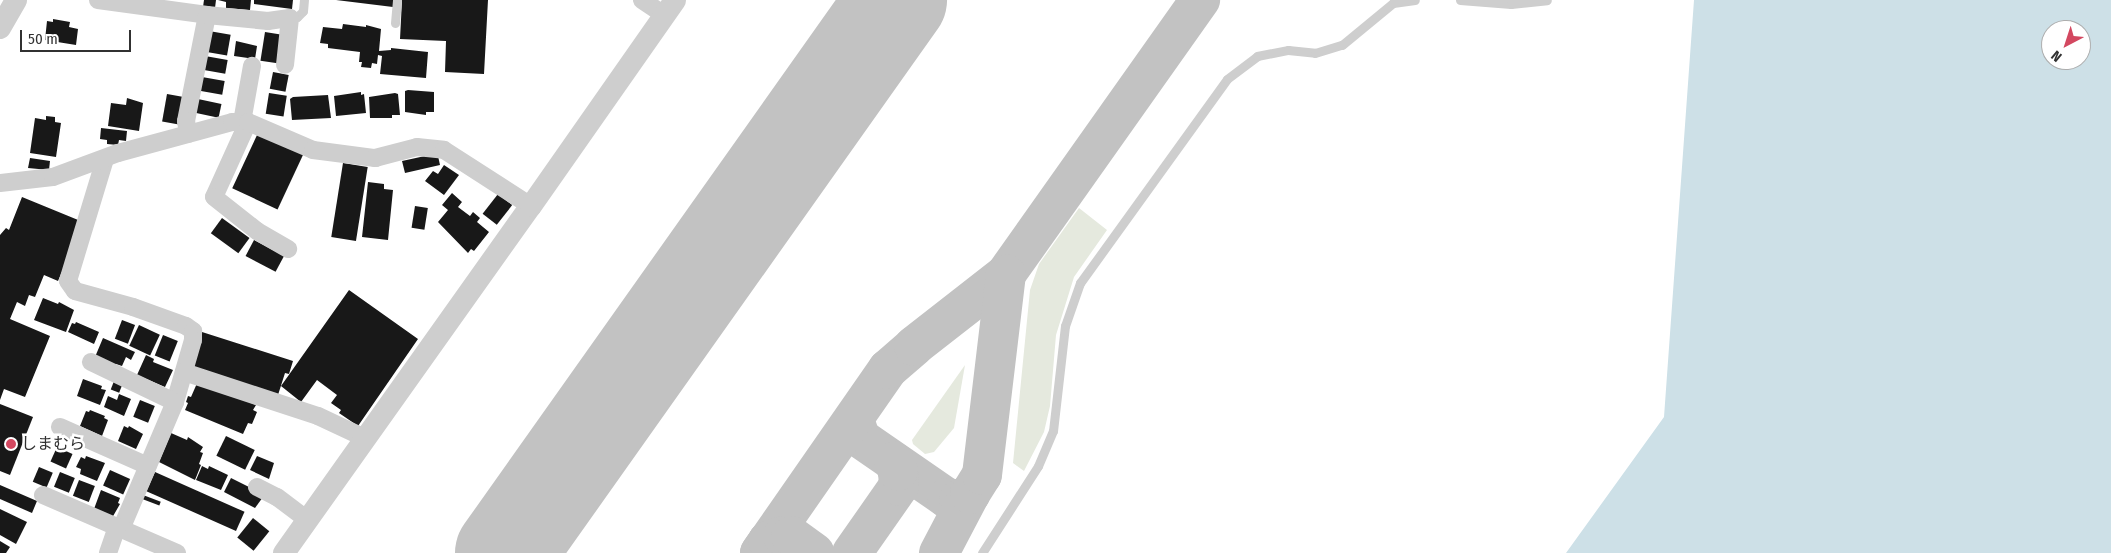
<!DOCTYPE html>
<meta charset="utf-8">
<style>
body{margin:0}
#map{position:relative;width:2111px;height:553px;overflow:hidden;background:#fff;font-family:"Fira Sans Condensed","Noto Sans JP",sans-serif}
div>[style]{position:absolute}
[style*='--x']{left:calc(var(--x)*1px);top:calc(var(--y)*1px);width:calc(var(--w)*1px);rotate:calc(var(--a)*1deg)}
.green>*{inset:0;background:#e5e9de}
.water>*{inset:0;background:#cde0e7}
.taxiway>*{height:40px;margin:-20px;padding:0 20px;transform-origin:20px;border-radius:20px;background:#c2c2c2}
.runway>*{height:100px;margin:-50px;padding:0 50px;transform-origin:50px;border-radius:50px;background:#c2c2c2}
.building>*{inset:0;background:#181818;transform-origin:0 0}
.service>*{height:9px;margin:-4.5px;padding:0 4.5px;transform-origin:4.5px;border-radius:4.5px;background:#cecece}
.minor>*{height:18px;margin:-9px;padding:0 9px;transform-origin:9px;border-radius:9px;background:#cecece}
.tertiary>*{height:22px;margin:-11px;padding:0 11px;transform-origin:11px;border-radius:11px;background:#cecece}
.dots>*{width:14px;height:14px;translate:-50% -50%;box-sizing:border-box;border:2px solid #fff;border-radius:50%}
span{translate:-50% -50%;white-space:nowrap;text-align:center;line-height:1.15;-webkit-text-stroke:5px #fff;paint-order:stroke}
.poi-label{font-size:16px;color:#313131}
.left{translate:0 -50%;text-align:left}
.north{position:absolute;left:2041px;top:20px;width:50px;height:50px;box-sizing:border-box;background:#fff;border:1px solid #adadad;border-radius:50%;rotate:220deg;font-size:14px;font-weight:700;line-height:20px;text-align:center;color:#313131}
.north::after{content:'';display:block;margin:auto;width:18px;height:22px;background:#d34860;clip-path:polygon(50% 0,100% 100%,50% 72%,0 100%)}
.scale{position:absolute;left:20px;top:30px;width:111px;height:22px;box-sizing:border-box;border:2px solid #313131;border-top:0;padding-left:6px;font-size:15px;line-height:18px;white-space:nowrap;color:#313131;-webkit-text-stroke:4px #fff;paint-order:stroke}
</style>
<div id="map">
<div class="green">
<div style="clip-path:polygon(1079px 208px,1107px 230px,1074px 277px,1056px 335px,1050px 406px,1044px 432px,1024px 471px,1013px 463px,1030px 290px,1039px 264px)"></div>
<div style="clip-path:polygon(965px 365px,954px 428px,934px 452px,925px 454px,913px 444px,912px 440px)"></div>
</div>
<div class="water">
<div style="clip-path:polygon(evenodd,1694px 0,2111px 0,2111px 553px,1566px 553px,1664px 417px,1694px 0,2051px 30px,2081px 30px,2081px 60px,2051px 60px,2051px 30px)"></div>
</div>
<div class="taxiway">
<div style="--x:854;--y:419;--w:20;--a:72"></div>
<div style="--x:860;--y:438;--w:106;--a:34.6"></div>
<div style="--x:947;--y:498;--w:12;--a:9"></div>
<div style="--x:959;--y:500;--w:13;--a:-29"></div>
<div style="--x:760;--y:553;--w:224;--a:-55.2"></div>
<div style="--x:888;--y:369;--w:35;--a:-41"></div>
<div style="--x:914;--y:346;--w:117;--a:-38"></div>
<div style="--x:1006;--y:274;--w:336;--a:-54.7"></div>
<div style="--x:760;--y:553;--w:14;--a:-56"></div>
<div style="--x:768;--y:541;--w:16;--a:-18"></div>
<div style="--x:783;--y:536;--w:8;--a:0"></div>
<div style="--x:791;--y:536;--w:29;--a:36"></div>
<div style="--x:852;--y:553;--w:82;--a:-55"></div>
<div style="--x:899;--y:486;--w:15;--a:-94"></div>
<div style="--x:898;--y:471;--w:10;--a:-114"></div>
<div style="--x:939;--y:553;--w:67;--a:-62.3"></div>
<div style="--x:970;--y:494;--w:22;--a:-58"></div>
<div style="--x:982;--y:475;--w:202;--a:-83.2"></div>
</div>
<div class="runway">
<div style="--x:505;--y:553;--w:678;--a:-54.67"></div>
</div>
<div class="building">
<div style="clip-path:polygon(204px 0,216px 0,215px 8px,203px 7px)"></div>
<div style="clip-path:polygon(218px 0,251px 0,250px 10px,226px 8px,226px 2px)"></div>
<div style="clip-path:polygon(254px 0,293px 0,292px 9px,254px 4px)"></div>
<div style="clip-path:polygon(336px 0,394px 0,393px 7px)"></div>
<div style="clip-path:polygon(402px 0,488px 0,484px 74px,445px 72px,446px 41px,400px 39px)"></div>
<div style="clip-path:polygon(53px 19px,70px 22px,69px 27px,78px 29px,76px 45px,45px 40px,47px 21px,53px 22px)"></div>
<div style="clip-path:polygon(343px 24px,366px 27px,366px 25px,381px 29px,379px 51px,391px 50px,391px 48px,428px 52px,426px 78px,380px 74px,382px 56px,378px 55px,377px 64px,372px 63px,371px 68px,361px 67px,362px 62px,359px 62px,360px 52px,328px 48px,328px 44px,320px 43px,323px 27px,342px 29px)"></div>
<div style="left:209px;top:31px;width:22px;height:21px;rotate:10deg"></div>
<div style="left:265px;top:32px;width:19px;height:29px;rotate:9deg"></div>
<div style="clip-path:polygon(236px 41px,257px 46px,255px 59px,234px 56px)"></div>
<div style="left:205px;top:56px;width:23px;height:14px;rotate:10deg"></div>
<div style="left:273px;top:72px;width:16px;height:17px;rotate:11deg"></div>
<div style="left:202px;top:77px;width:23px;height:14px;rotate:10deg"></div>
<div style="clip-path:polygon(408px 90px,434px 92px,434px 112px,426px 112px,426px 115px,405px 112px,405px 91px)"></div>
<div style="clip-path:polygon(361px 92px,361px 95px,364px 94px,366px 113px,336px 116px,334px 96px)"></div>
<div style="left:269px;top:93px;width:18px;height:21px;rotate:9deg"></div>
<div style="clip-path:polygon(395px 93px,398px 94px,400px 115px,392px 115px,392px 118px,370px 118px,369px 97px)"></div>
<div style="left:167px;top:94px;width:17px;height:28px;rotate:10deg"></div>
<div style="clip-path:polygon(328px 95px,331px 118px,292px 120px,290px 99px,293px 97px)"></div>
<div style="clip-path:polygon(127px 98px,143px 103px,139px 131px,108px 126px,111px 103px,126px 105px)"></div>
<div style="left:198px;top:99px;width:24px;height:14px;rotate:12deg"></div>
<div style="clip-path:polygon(46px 116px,55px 117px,55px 122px,61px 123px,56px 157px,30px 153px,35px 118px,46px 120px)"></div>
<div style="clip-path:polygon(101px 128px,127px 131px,126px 141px,119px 140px,118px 145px,107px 144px,107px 140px,100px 139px)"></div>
<div style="left:258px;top:133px;width:50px;height:61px;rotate:25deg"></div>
<div style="clip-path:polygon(425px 156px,438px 156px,440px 165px,405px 173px,402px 161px)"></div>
<div style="clip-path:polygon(30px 158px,50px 161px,49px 170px,28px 168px)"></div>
<div style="left:343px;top:163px;width:25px;height:75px;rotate:9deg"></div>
<div style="clip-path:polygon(444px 165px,459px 175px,444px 195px,425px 181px,433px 171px,438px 174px)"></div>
<div style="clip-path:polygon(368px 182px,384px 184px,384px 189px,393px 190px,388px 240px,362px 237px)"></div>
<div style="clip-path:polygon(452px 193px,462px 202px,458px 207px,470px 216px,473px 212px,480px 218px,477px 222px,489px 232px,474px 251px,471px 249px,468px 253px,438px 222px,448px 210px,442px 205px)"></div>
<div style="left:498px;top:194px;width:18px;height:25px;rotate:38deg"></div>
<div style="clip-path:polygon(22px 197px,83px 222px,58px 281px,44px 275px,35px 297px,29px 295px,25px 306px,17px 302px,10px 319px,50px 336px,25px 397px,4px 389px,0 400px,0 235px,6px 228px,9px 230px)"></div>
<div style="left:415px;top:206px;width:13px;height:22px;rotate:9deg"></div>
<div style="left:222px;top:218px;width:34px;height:19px;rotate:36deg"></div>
<div style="left:254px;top:240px;width:34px;height:18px;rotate:28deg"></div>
<div style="clip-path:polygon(349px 290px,418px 339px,358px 426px,339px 413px,341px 410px,331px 403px,337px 395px,317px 380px,301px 402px,281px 386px)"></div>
<div style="clip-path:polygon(43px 298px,58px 304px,59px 302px,74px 310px,66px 332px,34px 320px)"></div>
<div style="left:122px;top:320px;width:14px;height:20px;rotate:21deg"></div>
<div style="clip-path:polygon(76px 322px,99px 332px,94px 344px,68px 332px,72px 323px,75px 324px)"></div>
<div style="left:139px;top:325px;width:23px;height:23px;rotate:25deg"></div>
<div style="clip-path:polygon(202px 332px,293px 361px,289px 374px,285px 373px,278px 395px,190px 367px)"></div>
<div style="left:163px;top:335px;width:16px;height:22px;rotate:22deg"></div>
<div style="clip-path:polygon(103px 338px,135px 352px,131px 360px,126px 357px,122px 366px,116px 364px,116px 366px,95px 357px)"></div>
<div style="clip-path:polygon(146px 355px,154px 359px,153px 362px,173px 370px,165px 387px,137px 375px)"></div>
<div style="clip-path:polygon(83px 379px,102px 386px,101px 389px,106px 390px,100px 405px,77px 396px)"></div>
<div style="left:114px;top:381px;width:9px;height:9px;rotate:21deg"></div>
<div style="clip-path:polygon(198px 381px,256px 405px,253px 410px,257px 412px,252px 424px,248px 423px,243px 434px,185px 410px,188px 403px,186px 402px,188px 396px,191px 397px)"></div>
<div style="clip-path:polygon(119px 394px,131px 399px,124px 416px,104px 407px,108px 396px,117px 400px)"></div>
<div style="left:140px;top:400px;width:16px;height:18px;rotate:22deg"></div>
<div style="clip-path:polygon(0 404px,33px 417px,10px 475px,0 471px)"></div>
<div style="clip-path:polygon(90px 410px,105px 416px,104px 418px,108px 420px,102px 436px,80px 426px,86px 411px,89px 412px)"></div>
<div style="clip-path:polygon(124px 426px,128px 428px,129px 426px,143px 434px,136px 449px,118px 441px)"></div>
<div style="clip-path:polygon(171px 433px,187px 440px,188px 437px,203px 447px,200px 452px,203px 453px,199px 464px,201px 465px,195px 480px,159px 462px)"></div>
<div style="left:226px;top:436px;width:32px;height:22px;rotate:26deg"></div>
<div style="left:57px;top:447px;width:17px;height:16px;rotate:24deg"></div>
<div style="clip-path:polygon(86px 456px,105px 463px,97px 481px,80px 474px,81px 469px,76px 467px,81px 457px,85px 459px)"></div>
<div style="clip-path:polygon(257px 456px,274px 463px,269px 479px,250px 470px)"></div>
<div style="clip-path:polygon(202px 466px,208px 469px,209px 466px,228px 475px,221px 490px,196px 480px)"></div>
<div style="left:39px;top:467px;width:15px;height:16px;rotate:23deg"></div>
<div style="left:110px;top:470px;width:22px;height:17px;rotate:24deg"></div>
<div style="left:60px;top:472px;width:16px;height:16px;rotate:22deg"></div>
<div style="left:155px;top:472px;width:98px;height:21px;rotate:24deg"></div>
<div style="clip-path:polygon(231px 478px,255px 490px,263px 497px,255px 508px,224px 492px)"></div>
<div style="left:79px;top:480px;width:17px;height:17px;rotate:21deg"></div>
<div style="clip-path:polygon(0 485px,37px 501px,32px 513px,0 499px)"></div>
<div style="clip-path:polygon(101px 490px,120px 498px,118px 503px,120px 504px,112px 518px,94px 509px)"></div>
<div style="left:143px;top:495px;width:19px;height:4px;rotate:21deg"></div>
<div style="clip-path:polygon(0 509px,27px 522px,16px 544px,0 535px)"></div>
<div style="left:253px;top:518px;width:21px;height:25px;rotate:39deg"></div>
<div style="clip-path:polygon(0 541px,10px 547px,6px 553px,0 553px)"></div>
</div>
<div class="service">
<div style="--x:1460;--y:0;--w:51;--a:4.5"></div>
<div style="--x:1511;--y:4;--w:36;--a:-6"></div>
<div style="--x:290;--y:18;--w:7;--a:-8"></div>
<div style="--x:297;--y:17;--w:8;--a:-45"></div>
<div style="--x:303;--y:11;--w:11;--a:-85"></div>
<div style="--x:395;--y:23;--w:23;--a:-85"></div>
<div style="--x:982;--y:553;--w:103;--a:-57.2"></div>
<div style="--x:1038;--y:466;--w:38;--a:-67"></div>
<div style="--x:1053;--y:431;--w:106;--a:-83.5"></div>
<div style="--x:1065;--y:326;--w:46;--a:-70.8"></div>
<div style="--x:1080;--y:283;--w:251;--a:-54.2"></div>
<div style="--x:1227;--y:79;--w:38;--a:-37"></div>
<div style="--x:1257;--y:56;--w:32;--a:-11"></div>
<div style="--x:1288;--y:50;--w:27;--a:6"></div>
<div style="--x:1315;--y:53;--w:28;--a:-17"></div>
<div style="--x:1342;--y:45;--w:66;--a:-39.5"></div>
<div style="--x:1393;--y:3;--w:22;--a:-8"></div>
</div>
<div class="minor">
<div style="--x:98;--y:0;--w:110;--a:7.8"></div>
<div style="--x:207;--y:15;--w:108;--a:101.2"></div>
<div style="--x:186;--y:121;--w:13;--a:81"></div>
<div style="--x:642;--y:0;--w:27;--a:34"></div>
<div style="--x:207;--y:15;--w:61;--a:5.6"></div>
<div style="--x:268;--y:21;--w:22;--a:-8"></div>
<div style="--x:290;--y:18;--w:47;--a:96.1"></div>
<div style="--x:242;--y:122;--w:57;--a:-79.9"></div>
<div style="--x:248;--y:122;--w:82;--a:114.4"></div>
<div style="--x:214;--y:197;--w:55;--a:38.3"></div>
<div style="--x:257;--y:231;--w:36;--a:30"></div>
<div style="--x:105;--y:159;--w:127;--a:106.9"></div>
<div style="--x:68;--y:281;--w:12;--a:55"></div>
<div style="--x:75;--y:291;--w:60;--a:15.4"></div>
<div style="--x:133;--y:307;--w:56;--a:19.7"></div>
<div style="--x:186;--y:326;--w:9;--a:36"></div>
<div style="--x:193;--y:331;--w:9;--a:90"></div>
<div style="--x:193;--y:340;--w:65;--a:106.2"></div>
<div style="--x:175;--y:402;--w:138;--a:113"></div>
<div style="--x:0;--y:183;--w:53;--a:-6.5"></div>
<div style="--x:53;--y:177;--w:69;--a:-20.3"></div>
<div style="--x:118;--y:153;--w:118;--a:-15.2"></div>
<div style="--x:232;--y:122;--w:16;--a:0"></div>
<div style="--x:248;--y:122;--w:71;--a:23.3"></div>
<div style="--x:313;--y:150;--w:63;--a:7.4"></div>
<div style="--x:375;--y:158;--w:43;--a:-14.7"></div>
<div style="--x:417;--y:147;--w:27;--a:6"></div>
<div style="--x:444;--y:150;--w:103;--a:32.8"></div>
<div style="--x:91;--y:362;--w:93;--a:25.5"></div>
<div style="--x:184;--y:372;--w:141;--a:18.2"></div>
<div style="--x:318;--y:416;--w:52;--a:25.1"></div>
<div style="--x:60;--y:427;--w:96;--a:23.9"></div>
<div style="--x:257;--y:487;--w:22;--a:27"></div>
<div style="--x:277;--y:497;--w:38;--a:37"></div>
<div style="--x:43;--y:495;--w:146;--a:23.4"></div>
<div style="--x:108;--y:553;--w:28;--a:-71"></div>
</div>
<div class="tertiary">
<div style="--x:0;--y:28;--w:32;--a:-60"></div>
<div style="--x:284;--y:553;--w:426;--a:-54.6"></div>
<div style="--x:531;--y:206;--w:251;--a:-55"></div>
</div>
<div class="dots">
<div style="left:11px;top:444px;background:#d34860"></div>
</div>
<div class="poi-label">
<span class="left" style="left:21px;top:444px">しまむら</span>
</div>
<div class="north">N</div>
<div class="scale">50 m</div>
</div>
